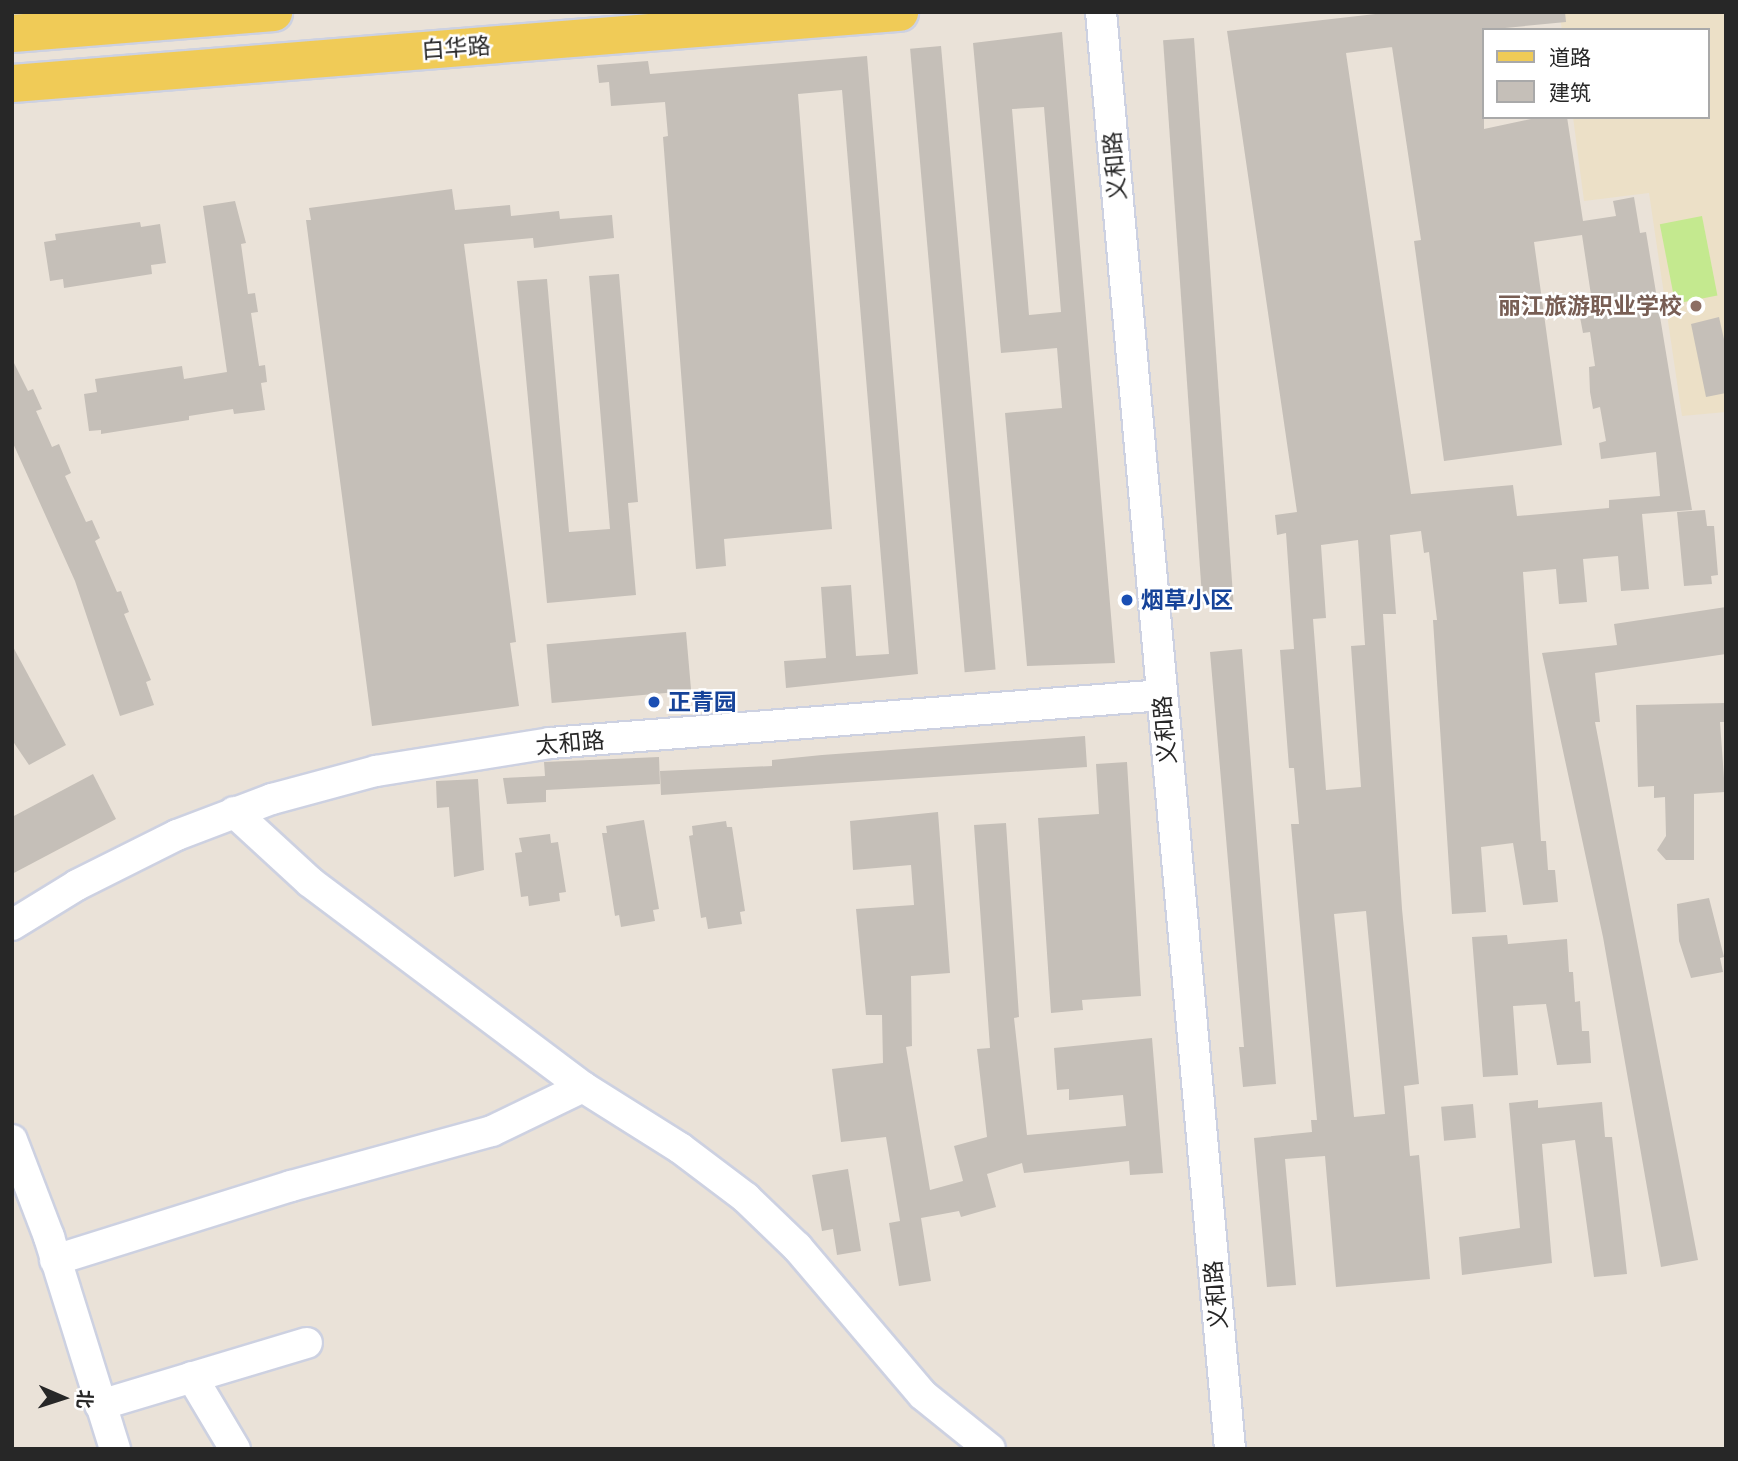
<!DOCTYPE html>
<meta charset="utf-8">
<style>
body{margin:0}
#map{position:relative;width:1738px;height:1461px;overflow:hidden;background:#eae2d8;font-family:Poppins,"Noto Sans SC",sans-serif}
div>[style]{position:absolute}
[style*='--x']{left:calc(var(--x)*1px);top:calc(var(--y)*1px);width:calc(var(--w)*1px);rotate:calc(var(--a)*1deg)}
.education>*{inset:0;background:#ece0c7}
.pitch>*{inset:0;background:#c4e98f;transform-origin:0 0}
.building>*{inset:0;background:#c5bfb8;transform-origin:0 0}
.roads{filter:drop-shadow(2px 0 #cdd1e1) drop-shadow(-2px 0 #cdd1e1) drop-shadow(0 2px #cdd1e1) drop-shadow(0 -2px #cdd1e1)}
.minor>*{height:30px;margin:-15px;padding:0 15px;transform-origin:15px;border-radius:15px;background:#fff}
.major>*{height:37px;margin:-18.5px;padding:0 18.5px;transform-origin:18.5px;border-radius:18.5px;background:#f0cb57}
.dots>*{width:19px;height:19px;translate:-50% -50%;box-sizing:border-box;border:4px solid #fff;border-radius:50%}
span{translate:-50% -50%;white-space:nowrap;text-align:center;line-height:1.15;-webkit-text-stroke:5px #fff;paint-order:stroke}
.street-label{font-size:23px;color:#272727}
.education-label{font-size:23px;color:#785e54;font-weight:700}
.right{translate:-100% -50%;text-align:right}
.transit-label{font-size:23px;color:#164399;font-weight:700}
.left{translate:0 -50%;text-align:left}
.frame{position:absolute;inset:0;border:14px solid #272727;pointer-events:none}
.legend{position:absolute;left:1482px;top:28px;width:228px;height:91px;box-sizing:border-box;background:#fff;border:2px solid #a9a9a9;margin:0;padding:9px 12px;list-style:none;font-size:21px;color:#272727}
.legend li{display:flex;align-items:center;gap:14px;height:35px}
.legend b{width:35px;border:2px solid #a9a9a9}
.north{position:absolute;left:28px;top:1363px;width:70px;height:70px;-webkit-text-stroke:5px #fff;paint-order:stroke;rotate:93deg;font-size:19px;font-weight:700;line-height:28px;text-align:center;color:#272727}
.north::after{content:'';display:block;margin:auto;width:24px;height:32px;background:#272727;clip-path:polygon(50% 0,100% 100%,50% 72%,0 100%)}
</style>
<div id="map">
<div class="education">
<div style="clip-path:polygon(1559px 12px,1726px 12px,1726px 412px,1682px 416px,1649px 193px,1584px 201px,1573px 117px,1708px 117px,1708px 30px,1562px 30px)"></div>
</div>
<div class="pitch">
<div style="left:1702px;top:216px;width:81px;height:43px;rotate:79deg"></div>
</div>
<div class="building">
<div style="clip-path:polygon(evenodd,1393px 12px,1565px 12px,1566px 22px,1484px 30px,1484px 129px,1540px 117px,1567px 117px,1583px 221px,1616px 216px,1613px 201px,1634px 197px,1640px 233px,1646px 232px,1692px 510px,1642px 514px,1649px 589px,1621px 591px,1618px 556px,1583px 559px,1587px 602px,1559px 604px,1556px 569px,1523px 572px,1541px 841px,1546px 841px,1548px 870px,1555px 870px,1558px 902px,1523px 905px,1513px 843px,1481px 847px,1486px 912px,1452px 914px,1433px 620px,1437px 620px,1429px 552px,1424px 553px,1421px 531px,1390px 535px,1396px 614px,1383px 614px,1402px 909px,1419px 1084px,1404px 1086px,1410px 1156px,1419px 1155px,1430px 1279px,1336px 1287px,1325px 1156px,1285px 1159px,1296px 1285px,1267px 1287px,1254px 1138px,1312px 1132px,1311px 1120px,1317px 1120px,1291px 824px,1299px 824px,1294px 768px,1289px 768px,1280px 650px,1294px 649px,1286px 533px,1277px 535px,1275px 515px,1297px 512px,1227px 31px,1393px 12px,1392px 47px,1421px 240px,1414px 241px,1444px 461px,1562px 445px,1534px 242px,1582px 235px,1594px 315px,1580px 317px,1583px 333px,1590px 332px,1595px 366px,1589px 367px,1590px 392px,1593px 409px,1600px 407px,1606px 441px,1599px 443px,1601px 459px,1656px 452px,1660px 496px,1609px 500px,1609px 508px,1517px 516px,1513px 485px,1411px 494px,1346px 53px,1392px 47px,1393px 12px,1358px 540px,1365px 645px,1351px 646px,1361px 787px,1326px 790px,1313px 619px,1326px 618px,1321px 545px,1358px 540px,1393px 12px,1366px 911px,1385px 1114px,1354px 1117px,1334px 914px,1366px 911px)"></div>
<div style="clip-path:polygon(evenodd,1062px 32px,1115px 663px,1027px 666px,1005px 413px,1062px 408px,1057px 348px,1001px 353px,973px 43px,1062px 32px,1044px 107px,1061px 312px,1029px 315px,1012px 109px,1044px 107px)"></div>
<div style="left:1194px;top:38px;width:565px;height:31px;rotate:86deg"></div>
<div style="left:941px;top:46px;width:626px;height:31px;rotate:85deg"></div>
<div style="clip-path:polygon(867px 56px,918px 674px,786px 688px,784px 661px,826px 658px,821px 587px,851px 585px,856px 656px,889px 654px,842px 90px,798px 94px,832px 529px,724px 539px,726px 566px,696px 569px,663px 137px,668px 136px,665px 102px,611px 106px,609px 82px,599px 83px,597px 65px,648px 61px,650px 74px)"></div>
<div style="clip-path:polygon(452px 189px,455px 210px,510px 205px,511px 216px,559px 211px,560px 219px,612px 215px,614px 238px,534px 248px,533px 238px,464px 244px,516px 642px,510px 643px,519px 706px,372px 726px,306px 220px,311px 220px,309px 208px)"></div>
<div style="clip-path:polygon(235px 201px,246px 243px,241px 244px,248px 294px,255px 293px,258px 312px,251px 313px,259px 366px,265px 365px,267px 382px,261px 383px,265px 410px,234px 414px,233px 409px,189px 416px,189px 420px,101px 434px,101px 430px,89px 431px,84px 394px,97px 392px,95px 379px,182px 366px,184px 379px,227px 372px,203px 206px)"></div>
<div style="clip-path:polygon(140px 222px,141px 227px,160px 224px,166px 263px,151px 265px,152px 274px,64px 288px,63px 279px,50px 281px,44px 242px,56px 240px,55px 234px)"></div>
<div style="clip-path:polygon(619px 274px,638px 502px,628px 503px,636px 595px,547px 603px,517px 281px,547px 279px,569px 532px,610px 529px,589px 276px)"></div>
<div style="clip-path:polygon(1719px 317px,1726px 348px,1726px 393px,1706px 397px,1691px 324px)"></div>
<div style="clip-path:polygon(12px 359px,28px 391px,33px 389px,42px 409px,36px 411px,52px 447px,59px 444px,71px 473px,65px 476px,86px 522px,92px 520px,100px 538px,95px 541px,117px 592px,121px 591px,129px 612px,124px 614px,151px 680px,146px 682px,154px 705px,120px 716px,75px 581px,12px 441px)"></div>
<div style="clip-path:polygon(1705px 510px,1707px 526px,1714px 526px,1718px 575px,1711px 576px,1712px 584px,1684px 586px,1677px 512px)"></div>
<div style="clip-path:polygon(1726px 607px,1726px 654px,1595px 673px,1600px 722px,1595px 722px,1698px 1260px,1661px 1267px,1603px 937px,1542px 653px,1617px 645px,1614px 624px)"></div>
<div style="left:686px;top:632px;width:59px;height:140px;rotate:85deg"></div>
<div style="clip-path:polygon(12px 645px,66px 745px,29px 765px,12px 740px)"></div>
<div style="clip-path:polygon(1242px 649px,1276px 1084px,1243px 1087px,1239px 1047px,1244px 1047px,1210px 652px)"></div>
<div style="clip-path:polygon(1726px 703px,1726px 722px,1720px 722px,1725px 792px,1694px 794px,1694px 860px,1666px 860px,1657px 850px,1666px 836px,1665px 797px,1654px 798px,1654px 786px,1638px 787px,1636px 705px)"></div>
<div style="clip-path:polygon(1085px 736px,1087px 767px,661px 795px,660px 771px,772px 766px,772px 760px,822px 755px)"></div>
<div style="clip-path:polygon(659px 757px,660px 784px,546px 790px,546px 802px,507px 804px,503px 778px,545px 776px,544px 762px)"></div>
<div style="clip-path:polygon(1127px 762px,1141px 996px,1082px 1000px,1083px 1010px,1051px 1013px,1038px 818px,1099px 814px,1096px 764px)"></div>
<div style="clip-path:polygon(93px 774px,116px 819px,12px 874px,12px 817px)"></div>
<div style="clip-path:polygon(478px 779px,484px 870px,454px 877px,449px 807px,437px 808px,436px 781px)"></div>
<div style="clip-path:polygon(938px 812px,950px 973px,911px 976px,912px 1046px,906px 1047px,930px 1190px,963px 1181px,954px 1146px,987px 1137px,977px 1049px,990px 1048px,974px 825px,1006px 823px,1019px 1017px,1014px 1018px,1027px 1135px,1126px 1126px,1123px 1095px,1069px 1100px,1069px 1089px,1057px 1090px,1054px 1048px,1152px 1038px,1163px 1173px,1130px 1175px,1129px 1161px,1024px 1173px,1022px 1163px,987px 1174px,996px 1207px,961px 1217px,959px 1211px,921px 1218px,931px 1281px,899px 1286px,889px 1223px,900px 1221px,886px 1137px,841px 1142px,832px 1069px,883px 1063px,882px 1015px,866px 1015px,856px 909px,914px 905px,911px 865px,853px 870px,850px 821px)"></div>
<div style="clip-path:polygon(644px 820px,659px 909px,653px 910px,655px 921px,621px 927px,619px 915px,615px 916px,602px 833px,607px 833px,606px 826px)"></div>
<div style="clip-path:polygon(726px 821px,727px 827px,732px 827px,745px 911px,740px 912px,742px 924px,708px 929px,706px 917px,701px 918px,689px 836px,693px 835px,692px 826px)"></div>
<div style="clip-path:polygon(550px 834px,551px 843px,558px 842px,566px 892px,559px 893px,560px 901px,529px 906px,528px 896px,521px 897px,515px 853px,522px 852px,519px 838px)"></div>
<div style="clip-path:polygon(1709px 898px,1724px 957px,1720px 958px,1723px 972px,1691px 978px,1679px 941px,1677px 904px)"></div>
<div style="clip-path:polygon(1507px 935px,1508px 944px,1567px 939px,1569px 972px,1573px 972px,1575px 1002px,1580px 1001px,1582px 1031px,1589px 1031px,1591px 1063px,1557px 1065px,1546px 1004px,1513px 1006px,1518px 1075px,1483px 1077px,1472px 937px)"></div>
<div style="clip-path:polygon(1538px 1100px,1538px 1108px,1602px 1102px,1605px 1137px,1612px 1137px,1627px 1274px,1594px 1277px,1575px 1140px,1542px 1144px,1552px 1263px,1462px 1275px,1459px 1237px,1520px 1228px,1509px 1103px)"></div>
<div style="left:1473px;top:1104px;width:34px;height:32px;rotate:85deg"></div>
<div style="clip-path:polygon(848px 1169px,861px 1251px,837px 1255px,833px 1229px,822px 1231px,812px 1175px)"></div>
</div>
<div class="roads">
<div class="minor">
<div style="--x:1101;--y:12;--w:1443;--a:84.87"></div>
<div style="--x:234;--y:812;--w:103;--a:42.6"></div>
<div style="--x:310;--y:882;--w:341;--a:36.9"></div>
<div style="--x:583;--y:1087;--w:115;--a:32.2"></div>
<div style="--x:680;--y:1148;--w:83;--a:37.1"></div>
<div style="--x:746;--y:1198;--w:71;--a:43.9"></div>
<div style="--x:797;--y:1247;--w:194;--a:49.6"></div>
<div style="--x:923;--y:1395;--w:86;--a:38.9"></div>
<div style="--x:12;--y:925;--w:76;--a:-31.6"></div>
<div style="--x:77;--y:885;--w:112;--a:-26.6"></div>
<div style="--x:177;--y:835;--w:102;--a:-20.8"></div>
<div style="--x:272;--y:799;--w:108;--a:-15.1"></div>
<div style="--x:376;--y:771;--w:176;--a:-9.1"></div>
<div style="--x:550;--y:743;--w:614;--a:-4.48"></div>
<div style="--x:12;--y:1140;--w:104;--a:69.1"></div>
<div style="--x:49;--y:1237;--w:222;--a:72.7"></div>
<div style="--x:55;--y:1260;--w:247;--a:-17.4"></div>
<div style="--x:291;--y:1186;--w:208;--a:-15.3"></div>
<div style="--x:492;--y:1131;--w:101;--a:-25.8"></div>
<div style="--x:192;--y:1377;--w:84;--a:59.2"></div>
<div style="--x:100;--y:1405;--w:216;--a:-16.7"></div>
</div>
<div class="major">
<div style="--x:12;--y:33;--w:262;--a:-4.6"></div>
<div style="--x:12;--y:83;--w:890;--a:-4.58"></div>
</div>
</div>
<div class="dots">
<div style="left:1696px;top:306px;background:#8d6e63"></div>
<div style="left:1127px;top:600px;background:#1a4fb4"></div>
<div style="left:654px;top:702px;background:#1a4fb4"></div>
</div>
<div class="street-label">
<span style="left:456px;top:48px;rotate:-4deg">白华路</span>
<span style="left:1115px;top:166px;rotate:-95deg">义和路</span>
<span style="left:1165px;top:730px;rotate:-95deg">义和路</span>
<span style="left:570px;top:743px;rotate:-5deg">太和路</span>
<span style="left:1216px;top:1295px;rotate:-95deg">义和路</span>
</div>
<div class="education-label">
<span class="right" style="left:1682px;top:306px">丽江旅游职业学校</span>
</div>
<div class="transit-label">
<span class="left" style="left:1141px;top:600px">烟草小区</span>
<span class="left" style="left:668px;top:702px">正青园</span>
</div>
<div class="frame"></div>
<ul class="legend">
<li><b style="height:9px;background:#f0cb57"></b>道路</li>
<li><b style="height:19px;background:#c5bfb8"></b>建筑</li>
</ul>
<div class="north">北</div>
</div>
